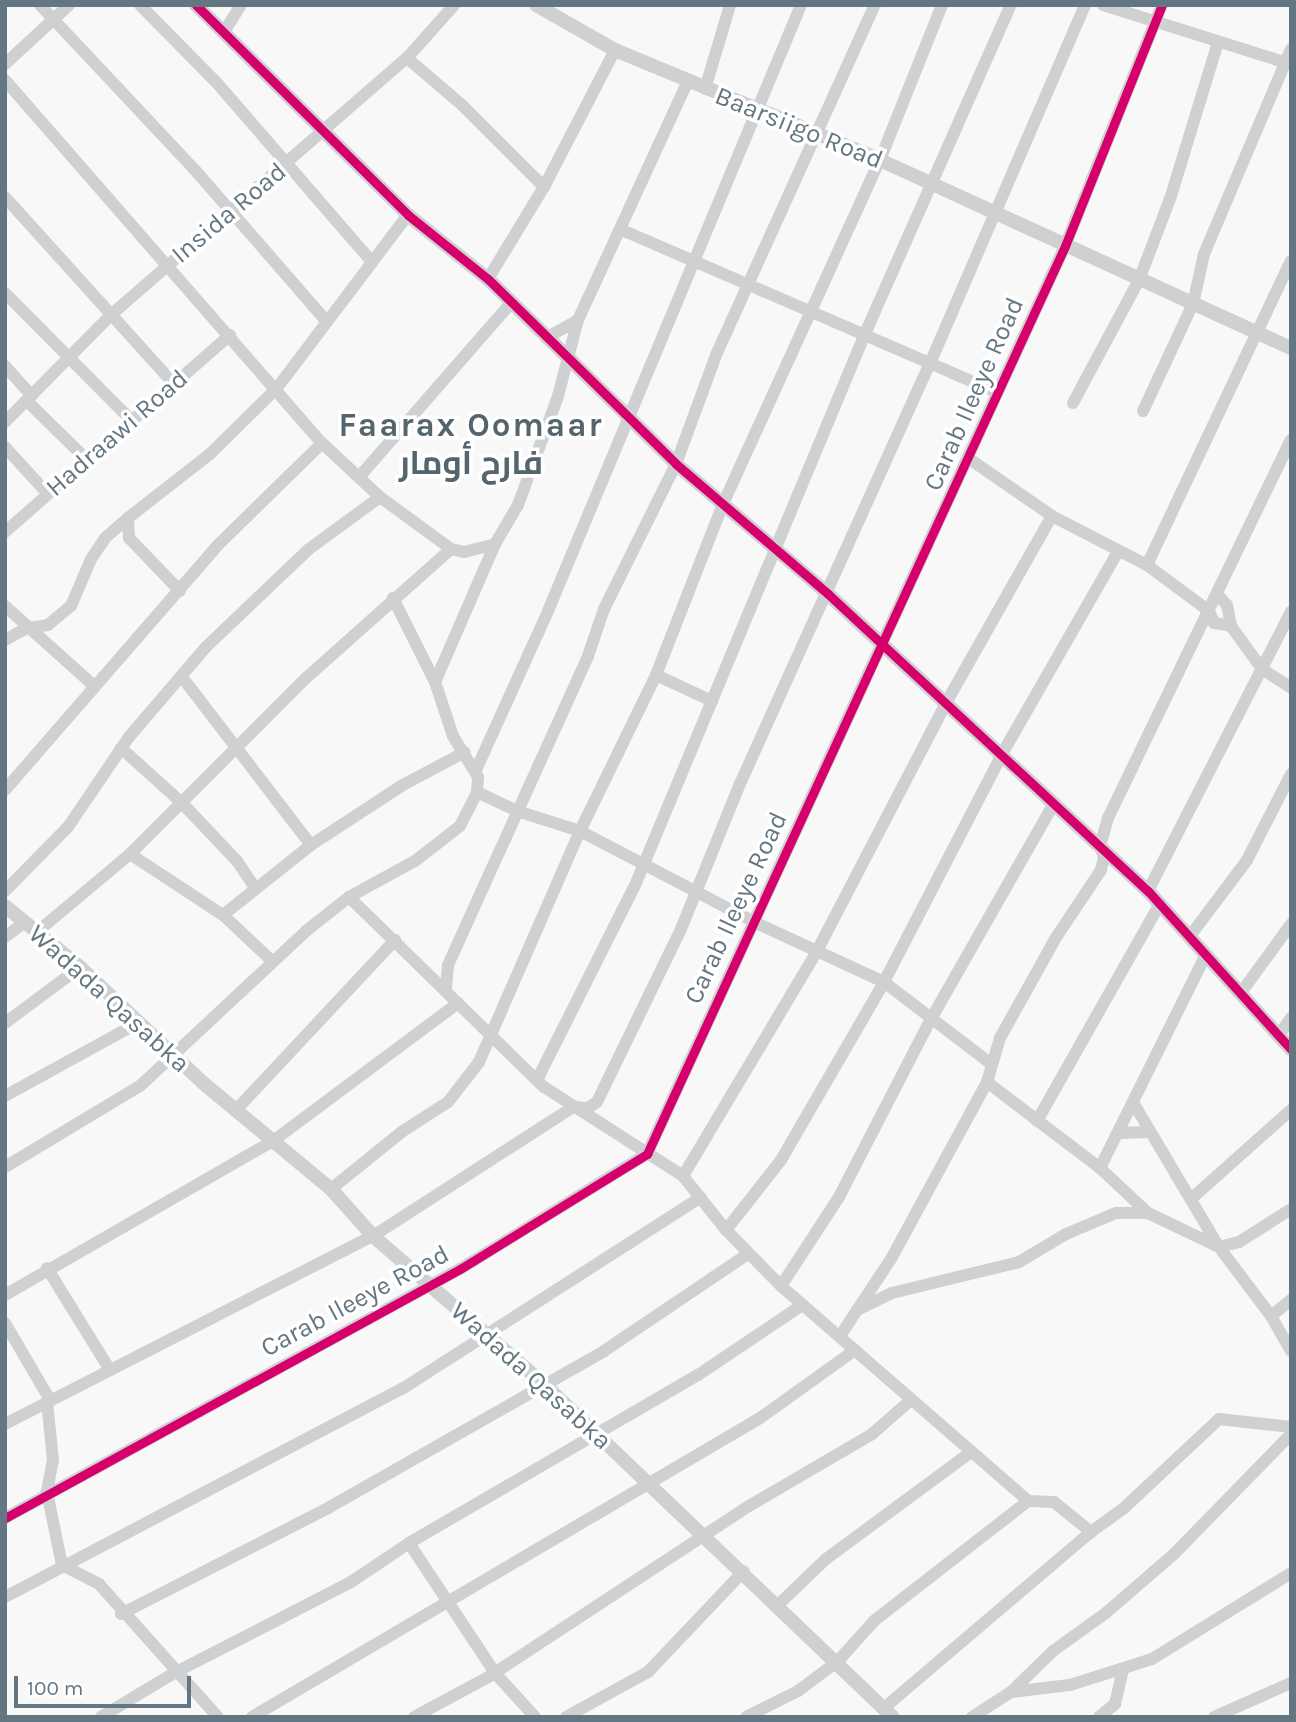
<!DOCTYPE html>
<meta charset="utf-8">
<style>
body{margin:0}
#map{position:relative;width:1296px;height:1722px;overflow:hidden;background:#f8f8f8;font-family:Karla,Cairo,sans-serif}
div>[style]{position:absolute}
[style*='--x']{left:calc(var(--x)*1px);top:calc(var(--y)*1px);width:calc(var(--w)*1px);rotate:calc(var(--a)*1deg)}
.minor>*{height:12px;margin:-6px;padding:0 6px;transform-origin:6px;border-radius:6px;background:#ced0d1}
.tertiary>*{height:14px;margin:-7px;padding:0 7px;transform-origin:7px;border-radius:7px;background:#ced0d1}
.cycleway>*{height:9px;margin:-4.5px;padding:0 4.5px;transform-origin:4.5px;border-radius:4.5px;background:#d6006c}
span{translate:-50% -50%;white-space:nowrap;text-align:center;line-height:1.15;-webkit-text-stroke:7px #fff;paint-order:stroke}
.street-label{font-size:26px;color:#637783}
.district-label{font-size:33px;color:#55656e;font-weight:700;letter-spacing:2px}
.frame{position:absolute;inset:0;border:7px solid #637783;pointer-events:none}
.scale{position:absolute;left:14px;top:1676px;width:177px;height:32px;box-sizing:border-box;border:4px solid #637783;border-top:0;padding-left:9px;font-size:21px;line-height:24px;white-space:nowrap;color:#637783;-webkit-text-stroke:5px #fff;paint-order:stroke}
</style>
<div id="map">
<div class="minor">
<div style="--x:40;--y:5;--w:226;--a:46.8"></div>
<div style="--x:195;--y:170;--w:201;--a:49"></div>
<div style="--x:140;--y:5;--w:110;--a:45.4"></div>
<div style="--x:217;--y:83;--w:237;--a:49.1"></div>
<div style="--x:1103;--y:5;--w:196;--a:17.5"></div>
<div style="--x:224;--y:32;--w:32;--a:-58"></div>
<div style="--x:407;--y:58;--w:72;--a:40.5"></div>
<div style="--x:462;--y:105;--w:116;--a:45"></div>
<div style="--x:5;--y:64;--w:87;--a:-42.7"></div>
<div style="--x:5;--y:80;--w:482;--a:48.9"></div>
<div style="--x:322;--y:443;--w:79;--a:43"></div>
<div style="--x:380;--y:497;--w:88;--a:36.2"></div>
<div style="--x:451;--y:549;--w:13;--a:13"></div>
<div style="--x:464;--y:552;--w:32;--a:-14"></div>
<div style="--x:495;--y:544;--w:45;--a:-59.5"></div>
<div style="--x:518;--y:505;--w:116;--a:-69.8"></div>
<div style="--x:558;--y:396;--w:79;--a:-75.3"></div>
<div style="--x:578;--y:320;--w:263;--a:-65.3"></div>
<div style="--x:705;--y:89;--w:88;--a:-73.4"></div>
<div style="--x:5;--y:197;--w:252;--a:47.9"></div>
<div style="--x:622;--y:230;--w:408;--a:23.4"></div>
<div style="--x:488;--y:279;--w:108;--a:-58.7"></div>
<div style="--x:544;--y:187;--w:154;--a:-62.6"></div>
<div style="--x:5;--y:293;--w:180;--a:45.2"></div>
<div style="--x:546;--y:338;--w:37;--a:-29"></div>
<div style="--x:5;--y:366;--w:40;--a:48"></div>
<div style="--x:27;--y:401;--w:84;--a:44.5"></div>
<div style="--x:1073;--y:403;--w:140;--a:-61.8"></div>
<div style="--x:1139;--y:280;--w:90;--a:-69.1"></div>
<div style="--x:1171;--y:196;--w:161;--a:-73"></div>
<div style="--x:1143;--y:411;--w:118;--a:-65"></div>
<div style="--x:1193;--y:304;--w:51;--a:-77.6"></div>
<div style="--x:1204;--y:254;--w:223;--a:-67"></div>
<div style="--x:5;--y:422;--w:152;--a:-45.3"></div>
<div style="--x:112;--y:314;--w:391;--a:-41"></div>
<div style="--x:407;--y:58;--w:71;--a:-48.4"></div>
<div style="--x:5;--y:447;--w:62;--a:47.6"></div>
<div style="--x:968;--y:458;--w:102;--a:34.6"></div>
<div style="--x:1052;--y:516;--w:107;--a:27.3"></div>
<div style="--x:1147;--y:565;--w:77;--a:36.6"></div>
<div style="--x:1209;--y:611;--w:13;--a:67"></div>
<div style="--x:1214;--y:623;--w:17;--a:10"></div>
<div style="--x:1231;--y:626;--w:53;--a:54.2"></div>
<div style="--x:1262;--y:669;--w:35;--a:33"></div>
<div style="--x:360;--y:476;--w:228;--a:-48.9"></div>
<div style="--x:5;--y:532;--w:299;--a:-41.2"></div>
<div style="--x:1147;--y:565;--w:336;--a:-64.7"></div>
<div style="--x:180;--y:591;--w:74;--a:-133.9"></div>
<div style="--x:129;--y:538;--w:20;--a:-93"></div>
<div style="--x:128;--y:518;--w:104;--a:-38"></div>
<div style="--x:210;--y:454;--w:94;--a:-44.6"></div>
<div style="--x:277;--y:388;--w:217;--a:-52.9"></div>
<div style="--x:1218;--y:595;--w:13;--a:48"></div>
<div style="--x:1227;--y:605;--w:21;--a:79"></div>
<div style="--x:5;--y:606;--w:118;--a:41.9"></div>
<div style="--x:5;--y:640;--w:25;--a:-29"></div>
<div style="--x:27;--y:628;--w:21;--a:-8"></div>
<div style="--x:48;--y:625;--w:30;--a:-40"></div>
<div style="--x:71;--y:606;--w:51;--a:-66.9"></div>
<div style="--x:91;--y:559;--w:25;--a:-56"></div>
<div style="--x:105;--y:538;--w:30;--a:-41"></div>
<div style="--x:656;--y:675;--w:62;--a:24.9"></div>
<div style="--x:182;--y:677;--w:212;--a:52.5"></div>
<div style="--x:435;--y:682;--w:150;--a:-66.5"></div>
<div style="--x:121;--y:748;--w:82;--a:42"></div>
<div style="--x:182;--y:803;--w:80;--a:46.5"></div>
<div style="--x:237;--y:861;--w:30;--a:56"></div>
<div style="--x:476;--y:770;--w:175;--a:-65.6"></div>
<div style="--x:548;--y:611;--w:657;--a:-67.34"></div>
<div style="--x:5;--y:790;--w:327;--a:-49"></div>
<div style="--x:220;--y:543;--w:143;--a:-44.4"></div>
<div style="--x:477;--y:792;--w:44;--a:25.4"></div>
<div style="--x:517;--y:811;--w:66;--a:17.6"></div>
<div style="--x:580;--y:831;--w:196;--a:27.6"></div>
<div style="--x:754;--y:922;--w:143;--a:24.8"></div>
<div style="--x:884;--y:982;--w:133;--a:37.4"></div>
<div style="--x:130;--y:854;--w:111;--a:33.3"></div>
<div style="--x:223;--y:915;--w:67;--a:43.2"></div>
<div style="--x:5;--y:891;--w:90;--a:-45.5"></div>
<div style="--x:68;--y:827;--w:109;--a:-55.9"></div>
<div style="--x:129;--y:737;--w:118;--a:-49.5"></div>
<div style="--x:206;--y:647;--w:142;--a:-43.6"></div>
<div style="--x:309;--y:549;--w:88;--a:-36.2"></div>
<div style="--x:1148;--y:891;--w:314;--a:-62.9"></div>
<div style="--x:349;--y:897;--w:272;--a:44.3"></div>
<div style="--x:544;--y:1087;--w:165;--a:32.6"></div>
<div style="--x:683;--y:1176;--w:69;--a:51.5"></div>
<div style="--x:726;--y:1230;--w:78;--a:45.5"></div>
<div style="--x:781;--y:1286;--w:327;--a:41"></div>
<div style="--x:1028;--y:1501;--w:195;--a:142.1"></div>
<div style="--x:874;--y:1621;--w:54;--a:132"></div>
<div style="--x:838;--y:1661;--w:50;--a:143.1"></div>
<div style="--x:798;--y:1691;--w:58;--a:153.4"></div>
<div style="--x:223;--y:915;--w:112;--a:-38.5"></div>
<div style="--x:311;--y:845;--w:108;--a:-33.2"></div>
<div style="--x:401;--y:786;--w:72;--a:-28"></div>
<div style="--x:37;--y:932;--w:121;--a:-40"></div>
<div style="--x:130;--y:854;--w:247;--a:-45"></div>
<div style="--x:305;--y:679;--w:195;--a:-41.7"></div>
<div style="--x:1190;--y:936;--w:95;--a:-53.1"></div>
<div style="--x:1247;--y:860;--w:97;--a:-62.9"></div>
<div style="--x:5;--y:937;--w:25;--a:-37"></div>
<div style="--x:446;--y:988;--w:23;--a:-85"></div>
<div style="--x:448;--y:965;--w:339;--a:-65.6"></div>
<div style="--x:588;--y:656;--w:50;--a:-71.2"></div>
<div style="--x:604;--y:609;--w:162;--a:-63.6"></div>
<div style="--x:676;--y:464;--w:116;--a:-69.8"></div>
<div style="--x:716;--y:355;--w:384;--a:-65.6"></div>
<div style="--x:1240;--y:994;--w:87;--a:-53.9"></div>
<div style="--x:5;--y:1023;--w:94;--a:-36.7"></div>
<div style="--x:1279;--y:1035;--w:21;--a:-55"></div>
<div style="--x:537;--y:1080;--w:220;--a:-63.3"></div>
<div style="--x:636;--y:883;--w:593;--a:-67.37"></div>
<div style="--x:864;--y:336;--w:362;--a:-66.1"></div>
<div style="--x:987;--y:1082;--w:142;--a:37.3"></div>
<div style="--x:1100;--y:1168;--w:66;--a:43.2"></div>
<div style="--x:5;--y:1096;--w:152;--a:-28.8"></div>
<div style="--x:1134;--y:1104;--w:166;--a:59.3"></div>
<div style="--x:1219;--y:1247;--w:86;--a:53"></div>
<div style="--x:1271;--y:1316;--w:40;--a:60.3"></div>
<div style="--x:236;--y:1110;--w:233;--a:-46.9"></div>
<div style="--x:1037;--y:1121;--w:249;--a:-60.5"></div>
<div style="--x:1118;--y:1133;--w:31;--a:-2"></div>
<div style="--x:5;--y:1167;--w:157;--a:-31"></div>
<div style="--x:140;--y:1086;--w:227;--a:-43"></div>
<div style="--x:306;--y:931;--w:55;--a:-38.3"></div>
<div style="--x:349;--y:897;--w:75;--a:-28.6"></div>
<div style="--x:415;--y:861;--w:57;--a:-37.9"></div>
<div style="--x:460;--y:826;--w:38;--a:-63"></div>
<div style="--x:477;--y:792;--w:15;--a:-86"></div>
<div style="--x:478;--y:777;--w:48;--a:-121.4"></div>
<div style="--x:453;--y:736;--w:57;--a:-108.4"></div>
<div style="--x:435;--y:682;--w:94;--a:-116.6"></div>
<div style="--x:1100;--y:1168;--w:239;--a:-63.6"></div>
<div style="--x:683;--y:1176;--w:262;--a:-59.2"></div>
<div style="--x:817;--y:951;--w:280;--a:-62.5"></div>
<div style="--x:946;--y:703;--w:215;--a:-60.5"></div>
<div style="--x:331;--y:1189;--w:92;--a:-38.9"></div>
<div style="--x:403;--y:1131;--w:54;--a:-32.8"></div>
<div style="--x:448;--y:1102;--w:51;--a:-52.2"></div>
<div style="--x:479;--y:1062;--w:252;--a:-66.4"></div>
<div style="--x:580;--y:831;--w:174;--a:-64"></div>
<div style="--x:656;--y:675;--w:184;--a:-68.6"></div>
<div style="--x:723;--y:504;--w:378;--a:-65.5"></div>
<div style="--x:880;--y:160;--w:167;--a:-68.2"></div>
<div style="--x:1191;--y:1199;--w:134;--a:-41.7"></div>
<div style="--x:726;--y:1230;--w:89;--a:-51.8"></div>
<div style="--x:781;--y:1160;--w:206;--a:-59.9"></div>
<div style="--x:884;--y:982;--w:257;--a:-62.6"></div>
<div style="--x:1002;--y:754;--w:232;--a:-60.2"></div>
<div style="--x:47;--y:1268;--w:120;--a:58.3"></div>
<div style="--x:781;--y:1286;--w:106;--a:-56.9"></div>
<div style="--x:839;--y:1197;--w:200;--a:-62.7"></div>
<div style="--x:931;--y:1019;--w:249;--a:-60.3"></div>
<div style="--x:5;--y:1295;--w:309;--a:-29.9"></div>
<div style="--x:273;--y:1141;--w:231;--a:-36.7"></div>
<div style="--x:857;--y:1310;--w:39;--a:-26"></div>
<div style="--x:892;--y:1293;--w:131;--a:-13.7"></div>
<div style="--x:1019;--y:1262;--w:55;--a:-30.8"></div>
<div style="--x:1066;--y:1234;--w:54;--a:-22.8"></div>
<div style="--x:1116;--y:1213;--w:32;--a:0"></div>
<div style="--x:1148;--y:1213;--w:79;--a:25.6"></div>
<div style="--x:1219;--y:1247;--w:21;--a:-14"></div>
<div style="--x:1239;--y:1242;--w:62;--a:-32.4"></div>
<div style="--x:1271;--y:1316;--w:26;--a:-39"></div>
<div style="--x:5;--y:1323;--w:89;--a:59.7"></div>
<div style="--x:840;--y:1336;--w:92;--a:-56.5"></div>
<div style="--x:891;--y:1259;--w:201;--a:-61.5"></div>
<div style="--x:987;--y:1082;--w:46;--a:-73.5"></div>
<div style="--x:1000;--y:1038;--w:113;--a:-60.9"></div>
<div style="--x:1055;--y:939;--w:83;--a:-56.3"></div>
<div style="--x:1101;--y:870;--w:13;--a:-77"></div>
<div style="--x:1104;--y:857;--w:12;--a:-110"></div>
<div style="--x:1100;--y:846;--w:29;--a:-74"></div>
<div style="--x:1108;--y:818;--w:420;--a:-64.2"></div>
<div style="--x:47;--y:1402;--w:58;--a:84.1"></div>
<div style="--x:53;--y:1460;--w:33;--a:101"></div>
<div style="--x:47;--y:1492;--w:75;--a:78.4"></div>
<div style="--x:62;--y:1565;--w:42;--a:27.2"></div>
<div style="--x:99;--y:1584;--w:178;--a:48.2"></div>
<div style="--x:5;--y:1424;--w:413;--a:-27.1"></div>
<div style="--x:373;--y:1236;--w:238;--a:-32.8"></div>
<div style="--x:573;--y:1107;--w:15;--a:4"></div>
<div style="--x:588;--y:1108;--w:11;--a:-34"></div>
<div style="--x:597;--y:1102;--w:192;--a:-64.1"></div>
<div style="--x:681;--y:929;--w:154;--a:-67.9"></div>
<div style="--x:739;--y:786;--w:466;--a:-65.7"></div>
<div style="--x:931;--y:361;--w:388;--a:-66.6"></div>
<div style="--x:1028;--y:1501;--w:26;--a:2"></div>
<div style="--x:1054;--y:1502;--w:48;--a:39"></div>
<div style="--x:1091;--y:1532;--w:41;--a:-36"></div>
<div style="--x:1124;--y:1508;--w:130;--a:-43.1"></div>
<div style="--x:1219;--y:1419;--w:72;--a:6.3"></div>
<div style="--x:5;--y:1518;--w:519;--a:-28.69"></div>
<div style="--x:460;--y:1269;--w:220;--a:-31.6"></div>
<div style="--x:647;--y:1154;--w:1000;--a:-65.28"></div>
<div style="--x:1065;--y:246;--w:260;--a:-68.1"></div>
<div style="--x:409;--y:1543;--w:156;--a:56.5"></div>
<div style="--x:495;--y:1673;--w:59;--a:47.7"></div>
<div style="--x:5;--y:1597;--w:448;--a:-27.7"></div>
<div style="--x:402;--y:1389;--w:355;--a:-32.7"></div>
<div style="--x:779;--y:1604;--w:65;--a:-43.8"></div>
<div style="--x:826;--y:1559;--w:180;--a:-36.4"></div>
<div style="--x:121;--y:1614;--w:233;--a:-27.1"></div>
<div style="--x:328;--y:1508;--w:318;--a:-29.6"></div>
<div style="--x:604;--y:1351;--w:174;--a:-34"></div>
<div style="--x:1011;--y:1692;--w:59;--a:-6.8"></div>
<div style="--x:1070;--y:1685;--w:86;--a:-17.6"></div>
<div style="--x:1152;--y:1659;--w:163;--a:-31.7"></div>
<div style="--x:884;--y:1708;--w:272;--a:-40.4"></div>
<div style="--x:101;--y:1717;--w:87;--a:-31"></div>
<div style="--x:176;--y:1672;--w:197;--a:-27.2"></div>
<div style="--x:351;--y:1582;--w:70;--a:-33.9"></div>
<div style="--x:409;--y:1543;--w:334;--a:-30.2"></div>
<div style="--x:698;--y:1375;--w:125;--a:-33.9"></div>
<div style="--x:252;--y:1717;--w:589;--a:-30.48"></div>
<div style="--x:760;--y:1418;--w:117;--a:-35.6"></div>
<div style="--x:414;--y:1717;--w:86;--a:-28.3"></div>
<div style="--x:490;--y:1676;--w:310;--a:-33.3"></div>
<div style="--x:749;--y:1506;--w:143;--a:-30.3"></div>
<div style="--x:872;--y:1434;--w:52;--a:-41.1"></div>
<div style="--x:566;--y:1717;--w:94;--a:-28.8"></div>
<div style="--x:648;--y:1672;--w:139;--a:-46.5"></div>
<div style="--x:972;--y:1717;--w:46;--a:-32.7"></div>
<div style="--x:1011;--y:1692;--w:59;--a:-44.3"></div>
<div style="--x:1053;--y:1651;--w:67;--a:-35.8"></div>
<div style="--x:1107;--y:1612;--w:89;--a:-40.9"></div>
<div style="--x:1174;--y:1554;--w:168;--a:-45.7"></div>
<div style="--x:1099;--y:1717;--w:21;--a:-39"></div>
<div style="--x:1115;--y:1704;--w:35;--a:-77"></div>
<div style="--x:1214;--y:1717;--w:84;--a:-23.8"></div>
</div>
<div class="tertiary">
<div style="--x:196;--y:5;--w:298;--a:44.7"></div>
<div style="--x:408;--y:215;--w:102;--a:38.7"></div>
<div style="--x:488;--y:279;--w:264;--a:44.5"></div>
<div style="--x:676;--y:464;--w:199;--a:40.5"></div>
<div style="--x:827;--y:593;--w:438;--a:42.9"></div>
<div style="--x:1148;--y:891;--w:213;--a:47.9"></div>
<div style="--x:536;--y:5;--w:91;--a:29.7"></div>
<div style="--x:615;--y:50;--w:287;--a:22.5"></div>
<div style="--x:880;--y:160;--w:452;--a:24.6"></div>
<div style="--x:5;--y:906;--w:97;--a:39.1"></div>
<div style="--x:80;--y:967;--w:168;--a:43.3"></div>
<div style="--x:202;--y:1082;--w:168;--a:39.7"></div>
<div style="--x:331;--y:1189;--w:63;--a:48.2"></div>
<div style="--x:373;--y:1236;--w:225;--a:40.9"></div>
<div style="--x:543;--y:1383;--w:484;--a:43.7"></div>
</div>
<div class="cycleway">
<div style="--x:196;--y:5;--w:298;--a:44.7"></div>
<div style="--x:408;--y:215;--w:102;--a:38.7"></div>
<div style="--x:488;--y:279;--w:264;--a:44.5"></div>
<div style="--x:676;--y:464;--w:199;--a:40.5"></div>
<div style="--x:827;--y:593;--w:438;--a:42.9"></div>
<div style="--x:1148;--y:891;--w:213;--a:47.9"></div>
<div style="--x:5;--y:1518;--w:519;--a:-28.69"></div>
<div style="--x:460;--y:1269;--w:220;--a:-31.6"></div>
<div style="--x:647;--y:1154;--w:1000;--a:-65.28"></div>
<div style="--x:1065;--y:246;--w:260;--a:-68.1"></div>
</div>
<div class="street-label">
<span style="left:799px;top:128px;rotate:22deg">Baarsiigo Road</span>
<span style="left:229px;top:213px;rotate:-40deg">Insida Road</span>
<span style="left:974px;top:394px;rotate:-66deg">Carab Ileeye Road</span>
<span style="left:117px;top:433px;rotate:-41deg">Hadraawi Road</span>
<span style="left:736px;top:908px;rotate:-65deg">Carab Ileeye Road</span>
<span style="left:109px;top:999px;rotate:42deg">Wadada Qasabka</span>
<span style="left:355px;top:1301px;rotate:-28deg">Carab Ileeye Road</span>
<span style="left:531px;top:1376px;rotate:42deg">Wadada Qasabka</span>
</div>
<div class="district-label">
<span style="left:471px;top:445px">Faarax Oomaar<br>فارح أومار</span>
</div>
<div class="frame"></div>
<div class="scale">100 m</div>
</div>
